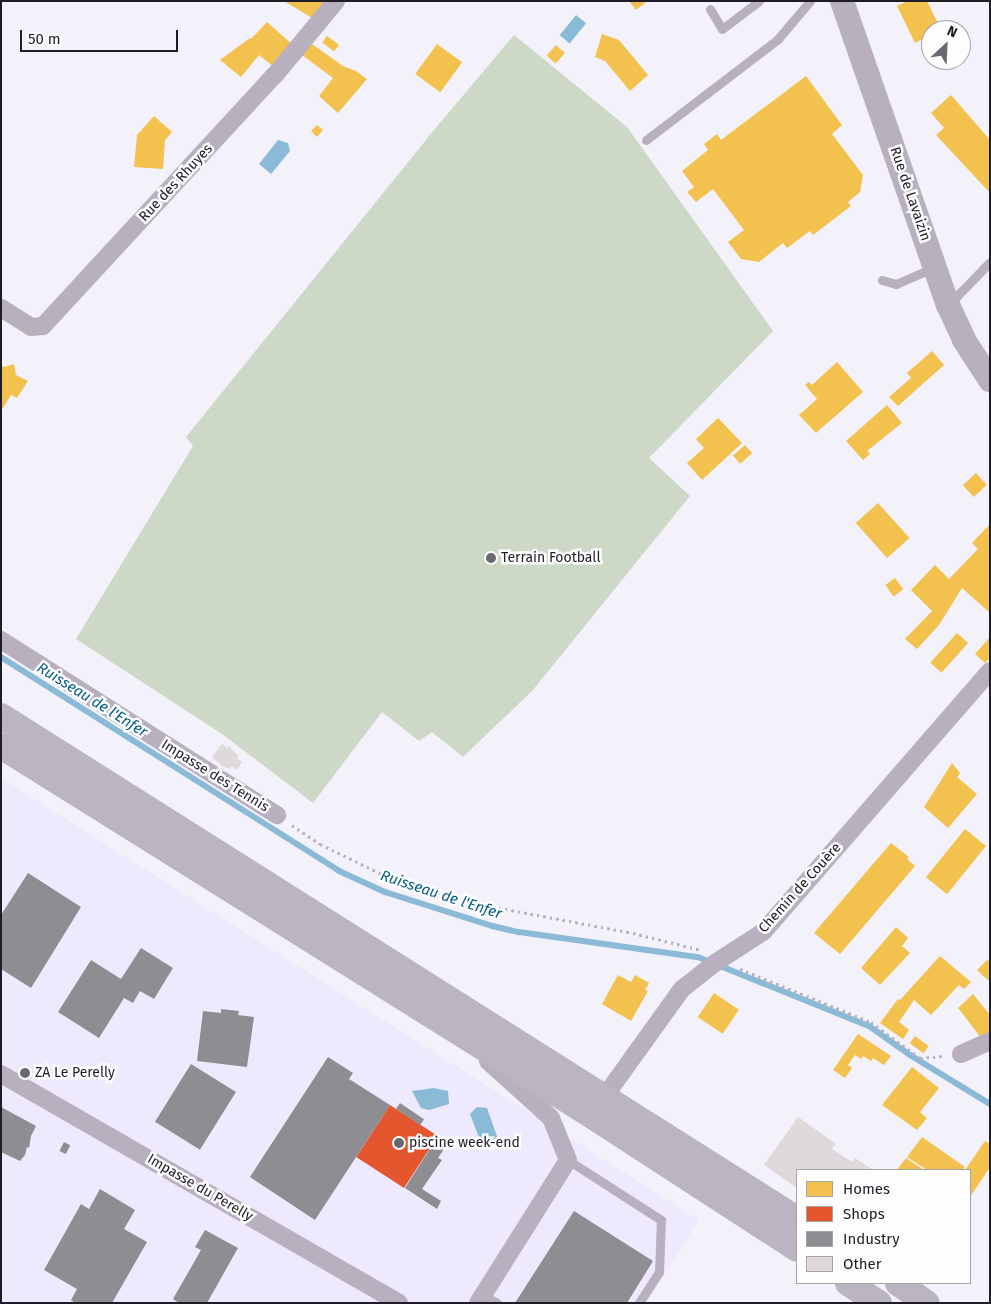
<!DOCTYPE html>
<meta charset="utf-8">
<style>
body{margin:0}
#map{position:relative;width:991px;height:1304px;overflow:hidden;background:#f3f1fa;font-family:"Fira Sans",sans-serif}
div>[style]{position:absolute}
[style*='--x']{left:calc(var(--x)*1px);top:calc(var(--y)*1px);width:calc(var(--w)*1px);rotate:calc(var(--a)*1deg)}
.built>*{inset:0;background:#eee9fc}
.green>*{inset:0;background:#cdd9c6}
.water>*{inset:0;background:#8bbad6;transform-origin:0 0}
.homes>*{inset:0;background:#f2c14e;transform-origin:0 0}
.shops>*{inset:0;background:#e4572e;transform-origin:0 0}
.industry>*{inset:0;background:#8d8d92;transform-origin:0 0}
.stream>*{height:6px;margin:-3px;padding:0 3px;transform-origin:3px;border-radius:3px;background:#8bbad6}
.building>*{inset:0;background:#e0d9db}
.path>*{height:3px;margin-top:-1.5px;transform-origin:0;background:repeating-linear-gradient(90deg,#b7b2bc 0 2.5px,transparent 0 6.5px)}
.service>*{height:9px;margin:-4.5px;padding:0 4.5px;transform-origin:4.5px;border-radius:4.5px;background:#b8b0be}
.minor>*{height:18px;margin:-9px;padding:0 9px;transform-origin:9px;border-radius:9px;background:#b8b0be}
.secondary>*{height:24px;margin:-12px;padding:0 12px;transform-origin:12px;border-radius:12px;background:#b8b0be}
.primary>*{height:26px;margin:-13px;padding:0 13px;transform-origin:13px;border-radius:13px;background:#bbb4c1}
.dots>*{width:14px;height:14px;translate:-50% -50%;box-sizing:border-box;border:2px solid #fdfdfd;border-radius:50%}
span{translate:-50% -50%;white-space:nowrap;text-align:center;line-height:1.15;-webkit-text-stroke:5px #fdfdfd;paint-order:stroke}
.street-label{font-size:14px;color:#1e1c26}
.poi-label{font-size:14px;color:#1e1c26}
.left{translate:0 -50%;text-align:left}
.water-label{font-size:15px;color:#045e83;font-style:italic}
.frame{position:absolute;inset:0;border:2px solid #1e1c26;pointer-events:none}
.legend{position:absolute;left:796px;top:1169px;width:175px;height:115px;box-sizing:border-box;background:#fdfdfd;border:1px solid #a4a3a7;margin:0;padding:6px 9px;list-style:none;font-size:15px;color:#1e1c26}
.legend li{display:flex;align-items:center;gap:10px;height:25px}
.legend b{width:25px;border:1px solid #a4a3a7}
.north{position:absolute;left:921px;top:20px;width:50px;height:50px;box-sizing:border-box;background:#fdfdfd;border:1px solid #a4a3a7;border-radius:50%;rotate:25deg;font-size:14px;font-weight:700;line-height:20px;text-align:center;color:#1e1c26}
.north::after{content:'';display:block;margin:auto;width:18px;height:22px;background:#696770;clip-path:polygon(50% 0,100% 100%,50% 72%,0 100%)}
.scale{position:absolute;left:20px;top:30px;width:158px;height:22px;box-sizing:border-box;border:2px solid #1e1c26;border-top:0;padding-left:6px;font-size:15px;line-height:18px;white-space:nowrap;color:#1e1c26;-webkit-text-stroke:4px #fdfdfd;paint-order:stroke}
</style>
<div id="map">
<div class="built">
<div style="clip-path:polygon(1px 778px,699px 1220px,646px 1303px,1px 1303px)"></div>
</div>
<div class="green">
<div style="clip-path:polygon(514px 35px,627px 127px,773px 331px,649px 458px,690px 496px,533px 690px,463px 757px,432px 732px,419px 741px,382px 712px,313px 803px,222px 734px,76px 639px,193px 446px,186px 437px,434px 130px)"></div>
</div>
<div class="water">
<div style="left:576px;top:15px;width:13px;height:26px;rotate:39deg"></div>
<div style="clip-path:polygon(278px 140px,288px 143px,290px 151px,271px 174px,259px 164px)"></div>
<div style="clip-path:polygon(434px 1088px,448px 1091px,449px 1104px,429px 1110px,421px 1108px,412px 1091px)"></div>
<div style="clip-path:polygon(477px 1107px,487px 1108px,499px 1142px,483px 1148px,470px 1114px)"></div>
</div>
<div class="homes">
<div style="clip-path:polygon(284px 1px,325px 1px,314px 19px)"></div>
<div style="clip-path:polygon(629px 1px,652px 1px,646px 2px,636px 10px)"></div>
<div style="clip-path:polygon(908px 1px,927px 1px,941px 30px,931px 30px,931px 35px,915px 43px,897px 6px)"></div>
<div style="clip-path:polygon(267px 22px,293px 45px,274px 67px,259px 55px,241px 77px,220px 60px,250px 38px,251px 39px)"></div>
<div style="clip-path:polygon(602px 34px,619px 40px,648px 75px,630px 91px,605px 61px,595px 57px)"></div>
<div style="left:327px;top:36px;width:15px;height:8px;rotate:37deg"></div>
<div style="clip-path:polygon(312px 44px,343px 66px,356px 71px,367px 79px,338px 113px,319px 96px,333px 78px,302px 55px)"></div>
<div style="left:437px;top:44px;width:31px;height:37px;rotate:36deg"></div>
<div style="left:556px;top:45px;width:12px;height:14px;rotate:42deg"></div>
<div style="clip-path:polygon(806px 76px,842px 125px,832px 134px,863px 175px,860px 192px,848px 202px,851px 206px,813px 235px,810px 231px,787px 248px,783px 243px,759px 262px,741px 259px,728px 242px,744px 230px,713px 189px,696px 202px,687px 192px,694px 187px,682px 171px,708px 150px,704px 144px,717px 134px,721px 140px)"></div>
<div style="clip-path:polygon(951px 95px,990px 140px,990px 193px,936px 135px,944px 128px,931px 113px)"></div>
<div style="clip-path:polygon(154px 116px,172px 132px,165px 140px,163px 169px,134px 167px,137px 135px)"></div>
<div style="clip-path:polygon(317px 125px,323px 130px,317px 137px,311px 131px)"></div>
<div style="clip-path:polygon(932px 351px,944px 365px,898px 406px,889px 397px,911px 378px,907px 373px)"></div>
<div style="clip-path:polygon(837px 362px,863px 392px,816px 433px,799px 415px,817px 399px,805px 385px,809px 382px,812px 385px)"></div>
<div style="clip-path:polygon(14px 364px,16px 375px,28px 381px,17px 398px,11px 395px,1px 411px,1px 365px,4px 367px)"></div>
<div style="clip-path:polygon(887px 405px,902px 423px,867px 451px,870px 454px,863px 460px,846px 441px)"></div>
<div style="clip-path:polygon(718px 418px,742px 443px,702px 480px,687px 463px,704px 448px,696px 439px)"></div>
<div style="left:745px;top:445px;width:11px;height:16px;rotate:49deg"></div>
<div style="left:976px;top:473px;width:16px;height:18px;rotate:47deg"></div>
<div style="left:878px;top:503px;width:47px;height:30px;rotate:48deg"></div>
<div style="clip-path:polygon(990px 524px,990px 613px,962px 588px,939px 625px,917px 649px,905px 639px,932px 611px,911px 590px,935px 565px,949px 579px,978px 549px,972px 543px)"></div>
<div style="left:895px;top:578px;width:14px;height:12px;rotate:54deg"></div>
<div style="left:957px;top:633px;width:15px;height:40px;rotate:42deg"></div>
<div style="clip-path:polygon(990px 637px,990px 658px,985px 663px,975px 654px)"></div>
<div style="clip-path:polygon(952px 763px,960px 773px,957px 777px,977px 794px,948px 828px,924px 807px)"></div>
<div style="left:965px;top:829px;width:27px;height:62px;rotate:39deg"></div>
<div style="clip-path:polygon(891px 843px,909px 857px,907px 859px,915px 866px,840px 954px,814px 933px)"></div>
<div style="clip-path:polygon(896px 927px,908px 938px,902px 946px,910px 953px,880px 985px,861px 968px)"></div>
<div style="clip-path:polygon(940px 956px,971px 982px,964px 989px,959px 985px,931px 1015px,914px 1000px,899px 1022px,909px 1030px,903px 1039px,880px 1023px,898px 999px,900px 1000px)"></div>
<div style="clip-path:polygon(987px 960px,990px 962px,989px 981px,977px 970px)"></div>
<div style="clip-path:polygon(618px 975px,631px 982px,635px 975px,649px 983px,645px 990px,648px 991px,631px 1021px,602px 1004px)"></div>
<div style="left:714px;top:993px;width:30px;height:29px;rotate:34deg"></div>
<div style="clip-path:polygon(973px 994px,990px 1015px,990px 1034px,982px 1039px,958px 1008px)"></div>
<div style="clip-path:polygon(858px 1034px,891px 1056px,884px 1065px,873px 1058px,871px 1061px,863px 1056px,861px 1059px,855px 1055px,848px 1065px,852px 1068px,845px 1078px,833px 1070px)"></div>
<div style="left:915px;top:1036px;width:17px;height:9px;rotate:36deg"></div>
<div style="clip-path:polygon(912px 1067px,939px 1088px,920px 1112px,927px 1118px,917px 1130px,882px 1105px)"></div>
<div style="clip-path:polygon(922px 1137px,965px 1167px,962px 1170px,927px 1170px,907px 1157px)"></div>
<div style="clip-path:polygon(985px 1141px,990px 1144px,990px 1167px,970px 1197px,970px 1170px,965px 1170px)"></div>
<div style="clip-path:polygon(906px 1158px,924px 1170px,897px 1170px)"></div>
</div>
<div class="shops">
<div style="left:390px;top:1105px;width:57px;height:62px;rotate:33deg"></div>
</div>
<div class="industry">
<div style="clip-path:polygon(28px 873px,81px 907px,31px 988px,1px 969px,1px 915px)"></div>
<div style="clip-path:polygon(141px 948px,173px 968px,154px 999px,140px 991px,133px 1003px,124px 998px,99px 1038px,58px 1012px,91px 960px,121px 979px)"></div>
<div style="clip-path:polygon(221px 1009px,239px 1011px,238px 1015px,254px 1017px,247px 1067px,197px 1061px,203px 1011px,221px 1013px)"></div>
<div style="clip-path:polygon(328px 1057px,353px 1073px,349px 1079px,390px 1105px,315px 1220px,250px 1177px)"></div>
<div style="left:191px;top:1064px;width:53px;height:68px;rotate:32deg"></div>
<div style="left:400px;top:1103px;width:29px;height:7px;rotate:34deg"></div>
<div style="clip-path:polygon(1px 1107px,36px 1126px,31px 1136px,29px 1148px,27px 1147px,25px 1155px,20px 1161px,1px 1152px)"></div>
<div style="clip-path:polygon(438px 1136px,448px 1143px,438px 1158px,442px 1160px,422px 1189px,441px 1201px,437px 1209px,405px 1188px)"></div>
<div style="left:64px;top:1142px;width:7px;height:10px;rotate:27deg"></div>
<div style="clip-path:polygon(100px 1189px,135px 1210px,124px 1229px,147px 1242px,112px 1303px,75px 1303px,71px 1300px,77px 1289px,44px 1270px,81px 1204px,89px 1209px)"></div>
<div style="clip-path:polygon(574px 1211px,653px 1261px,627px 1303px,515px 1303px)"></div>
<div style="clip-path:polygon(205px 1230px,238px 1248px,207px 1303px,179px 1303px,173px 1299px,201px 1250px,195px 1247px)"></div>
</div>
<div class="stream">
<div style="--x:1;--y:657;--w:400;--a:32.3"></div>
<div style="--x:339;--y:871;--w:51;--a:24.5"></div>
<div style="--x:385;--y:892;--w:112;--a:17.6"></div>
<div style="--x:492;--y:926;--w:28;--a:13"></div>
<div style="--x:519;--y:932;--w:181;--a:8"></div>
<div style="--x:698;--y:957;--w:184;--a:22"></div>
<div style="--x:869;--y:1026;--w:50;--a:35.3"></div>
<div style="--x:910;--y:1055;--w:94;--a:31.5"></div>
</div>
<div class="building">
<div style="clip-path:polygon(222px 744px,227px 748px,229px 746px,239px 756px,237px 758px,242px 762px,237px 770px,232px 766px,230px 769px,222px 766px,212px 757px)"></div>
<div style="clip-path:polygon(798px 1117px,836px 1144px,832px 1149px,852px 1162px,855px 1158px,873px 1170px,797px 1170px,797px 1188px,764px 1165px)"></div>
</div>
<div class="path">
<div style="--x:292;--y:825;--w:34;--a:34"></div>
<div style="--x:320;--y:844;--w:76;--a:25.9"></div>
<div style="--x:388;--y:877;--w:89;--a:17"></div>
<div style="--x:473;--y:903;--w:163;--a:10.6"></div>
<div style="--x:633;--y:933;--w:70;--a:14"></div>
<div style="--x:740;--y:969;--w:141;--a:22"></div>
<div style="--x:871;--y:1022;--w:61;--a:36.3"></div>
<div style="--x:920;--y:1058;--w:24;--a:-5"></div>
</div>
<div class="service">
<div style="--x:710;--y:9;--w:23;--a:59"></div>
<div style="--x:722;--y:29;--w:46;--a:-37.1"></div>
<div style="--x:646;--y:140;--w:165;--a:-37.4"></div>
<div style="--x:777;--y:40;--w:51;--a:-49.8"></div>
<div style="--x:882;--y:280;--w:15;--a:16"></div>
<div style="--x:896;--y:284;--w:43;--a:-23.6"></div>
<div style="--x:950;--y:303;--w:57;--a:-45.7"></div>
<div style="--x:568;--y:1160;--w:111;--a:32.8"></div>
<div style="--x:661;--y:1220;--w:52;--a:92.2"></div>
<div style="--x:659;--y:1272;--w:37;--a:123"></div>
<div style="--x:483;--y:1295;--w:16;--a:30"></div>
</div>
<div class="minor">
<div style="--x:1;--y:308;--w:36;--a:32"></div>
<div style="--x:31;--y:327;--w:12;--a:-5"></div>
<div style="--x:43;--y:326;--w:342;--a:-47.3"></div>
<div style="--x:275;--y:75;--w:96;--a:-50.5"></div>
<div style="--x:1;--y:640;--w:327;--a:32.4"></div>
<div style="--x:961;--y:1054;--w:32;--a:-24"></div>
<div style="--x:1;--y:1074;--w:459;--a:29.9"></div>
<div style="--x:605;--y:1096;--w:132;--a:-54.3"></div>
<div style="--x:682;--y:989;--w:42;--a:-38.2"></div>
<div style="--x:715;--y:963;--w:57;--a:-32.9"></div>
<div style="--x:763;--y:932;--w:346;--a:-49"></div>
<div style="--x:478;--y:1303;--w:169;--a:-57.8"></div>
<div style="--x:568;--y:1160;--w:45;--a:-112"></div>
<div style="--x:551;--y:1118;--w:85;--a:-137.9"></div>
</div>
<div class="secondary">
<div style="--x:842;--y:1;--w:322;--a:70.8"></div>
<div style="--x:948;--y:305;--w:38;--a:65"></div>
<div style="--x:964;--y:340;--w:48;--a:57"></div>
</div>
<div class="primary">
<div style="--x:1;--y:716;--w:942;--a:32.29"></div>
<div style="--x:1;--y:746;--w:699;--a:32.03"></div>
<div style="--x:594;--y:1117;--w:242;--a:33"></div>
<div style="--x:848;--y:1283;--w:37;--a:33"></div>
<div style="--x:898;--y:1283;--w:35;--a:35"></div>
</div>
<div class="dots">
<div style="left:491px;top:558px;background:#696770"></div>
<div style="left:25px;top:1073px;background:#696770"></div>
<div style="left:399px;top:1143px;background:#696770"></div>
</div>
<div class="street-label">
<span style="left:176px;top:183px;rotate:-47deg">Rue des Rhuyes</span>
<span style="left:910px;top:194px;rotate:71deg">Rue de Lavaizin</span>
<span style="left:215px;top:776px;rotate:32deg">Impasse des Tennis</span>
<span style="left:800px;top:888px;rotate:-48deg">Chemin de Couère</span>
<span style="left:200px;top:1188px;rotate:30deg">Impasse du Perelly</span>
</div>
<div class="poi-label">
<span class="left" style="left:501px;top:558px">Terrain Football</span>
<span class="left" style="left:35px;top:1073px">ZA Le Perelly</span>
<span class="left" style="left:409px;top:1143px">piscine week-end</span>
</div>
<div class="water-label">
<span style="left:92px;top:700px;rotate:32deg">Ruisseau de l'Enfer</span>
<span style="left:441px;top:895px;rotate:18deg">Ruisseau de l'Enfer</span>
</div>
<div class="frame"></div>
<ul class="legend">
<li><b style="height:14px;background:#f2c14e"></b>Homes</li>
<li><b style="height:14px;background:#e4572e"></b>Shops</li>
<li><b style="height:14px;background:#8d8d92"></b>Industry</li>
<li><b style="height:14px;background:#e0d9db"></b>Other</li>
</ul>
<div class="north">N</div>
<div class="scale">50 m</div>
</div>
